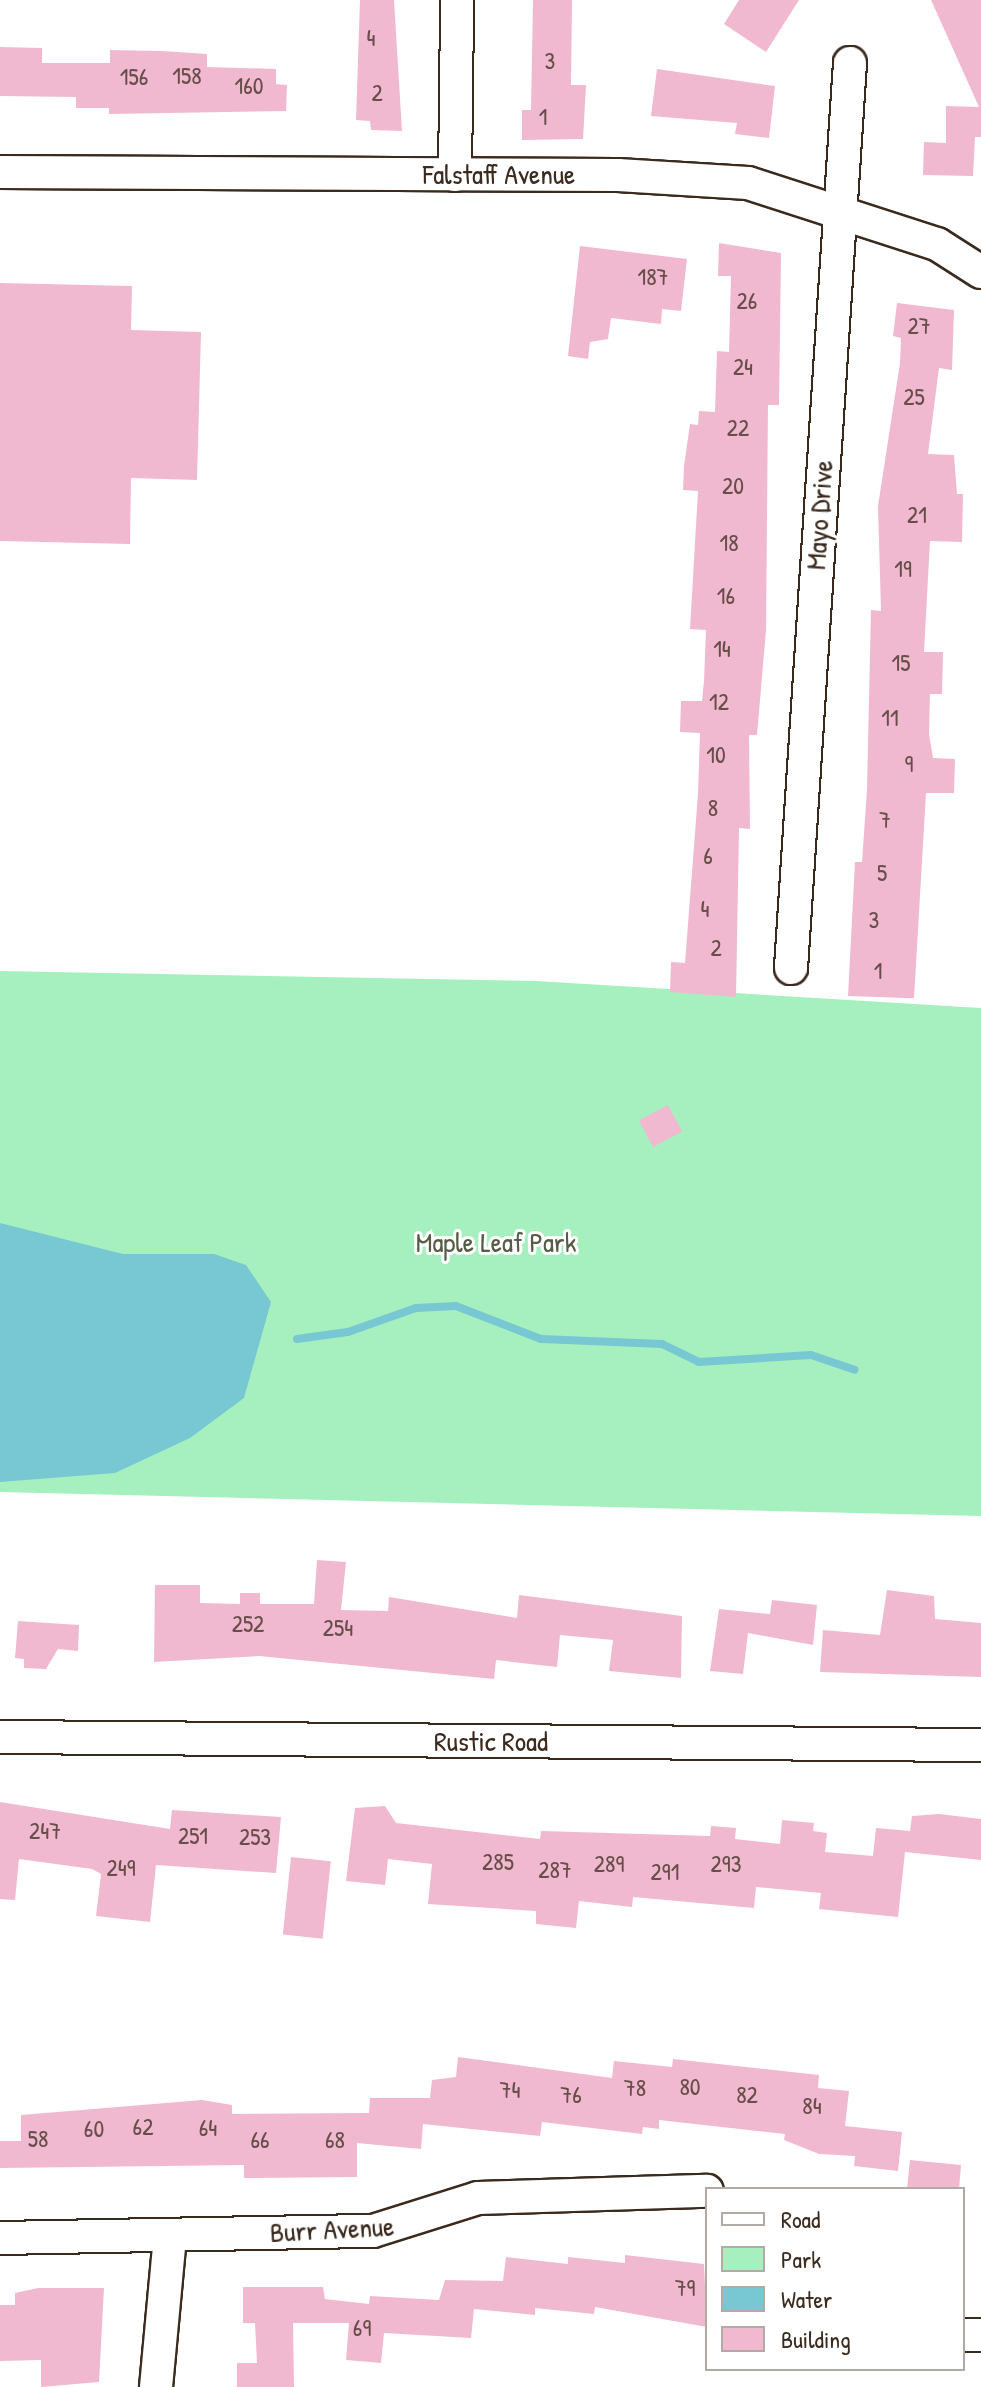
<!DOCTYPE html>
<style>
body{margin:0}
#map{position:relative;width:981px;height:2387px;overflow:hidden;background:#fff;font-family:"Patrick Hand",sans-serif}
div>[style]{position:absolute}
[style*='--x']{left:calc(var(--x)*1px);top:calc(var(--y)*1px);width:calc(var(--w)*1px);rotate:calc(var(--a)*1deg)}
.green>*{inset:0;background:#a6f0bf}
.water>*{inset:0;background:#78c8d3}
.stream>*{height:8px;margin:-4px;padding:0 4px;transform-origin:4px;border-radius:4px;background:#78c8d3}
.building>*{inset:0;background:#f1b9cf;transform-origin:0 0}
.roads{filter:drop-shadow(2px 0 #3b2a1e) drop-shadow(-2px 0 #3b2a1e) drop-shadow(0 2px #3b2a1e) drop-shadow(0 -2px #3b2a1e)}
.minor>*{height:32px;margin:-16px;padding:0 16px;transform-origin:16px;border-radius:16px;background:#fff}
span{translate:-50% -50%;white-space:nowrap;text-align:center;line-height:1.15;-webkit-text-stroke:6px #fff;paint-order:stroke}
.number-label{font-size:24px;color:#684e4a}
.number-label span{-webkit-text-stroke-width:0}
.street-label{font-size:28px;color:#3b2a1e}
.park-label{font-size:28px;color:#565c46}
.legend{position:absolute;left:705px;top:2187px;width:260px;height:184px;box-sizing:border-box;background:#fff;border:2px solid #b1aaa5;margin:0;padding:10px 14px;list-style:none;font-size:24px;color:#3b2a1e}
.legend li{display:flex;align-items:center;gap:16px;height:40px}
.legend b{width:40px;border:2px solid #b1aaa5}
</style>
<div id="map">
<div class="green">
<div style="clip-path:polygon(0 971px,536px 981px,981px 1008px,981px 1516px,0 1492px)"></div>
</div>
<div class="water">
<div style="clip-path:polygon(0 1223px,123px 1254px,214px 1254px,246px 1265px,271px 1302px,244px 1398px,190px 1438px,115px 1473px,0 1482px)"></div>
</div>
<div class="stream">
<div style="--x:297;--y:1339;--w:51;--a:-7.8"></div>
<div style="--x:348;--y:1332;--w:72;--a:-19.4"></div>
<div style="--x:416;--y:1308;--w:40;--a:-2.9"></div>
<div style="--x:456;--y:1306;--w:91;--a:21.2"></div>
<div style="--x:541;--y:1339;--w:121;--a:2.4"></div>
<div style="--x:662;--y:1344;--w:41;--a:25.9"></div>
<div style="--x:699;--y:1362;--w:112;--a:-3.6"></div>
<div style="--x:811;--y:1355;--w:46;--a:18.8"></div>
</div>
<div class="building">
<div style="clip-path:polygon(360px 0,394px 0,402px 131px,371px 130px,370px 121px,356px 120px)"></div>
<div style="clip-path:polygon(533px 0,572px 0,571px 85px,586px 85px,583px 139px,522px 140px,522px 110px,531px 110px)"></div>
<div style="clip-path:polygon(739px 0,799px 0,766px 52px,724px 24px)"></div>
<div style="clip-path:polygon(931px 0,981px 0,981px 137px,975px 137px,973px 176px,923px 175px,924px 142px,946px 143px,946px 106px,979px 107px)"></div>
<div style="clip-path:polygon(0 47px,42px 48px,42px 63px,110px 63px,110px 50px,162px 51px,207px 54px,207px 67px,276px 69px,276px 84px,287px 85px,286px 111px,109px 114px,109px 108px,76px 108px,76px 97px,0 96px)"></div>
<div style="clip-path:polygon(657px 69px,775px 86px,769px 138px,735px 134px,737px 123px,651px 116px)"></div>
<div style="clip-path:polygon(719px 243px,781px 253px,779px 405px,768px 405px,766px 630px,757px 735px,749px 735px,750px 829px,739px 828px,736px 997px,670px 992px,671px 962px,685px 963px,698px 794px,700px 733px,680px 732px,681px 701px,702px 701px,704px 681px,706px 630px,690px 629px,698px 491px,683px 490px,684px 466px,690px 424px,698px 425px,699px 411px,715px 412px,717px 351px,729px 352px,731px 276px,718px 276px)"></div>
<div style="clip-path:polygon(580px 246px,687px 259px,681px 311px,662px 309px,661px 324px,611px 318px,608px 339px,590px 342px,588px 359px,568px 356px)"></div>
<div style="clip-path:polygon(0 283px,132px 286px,131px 330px,201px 332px,197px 480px,131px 478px,130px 544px,0 541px)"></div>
<div style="clip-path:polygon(897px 303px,954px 310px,952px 370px,939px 368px,928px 454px,954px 455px,957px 494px,963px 494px,962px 542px,930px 541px,924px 652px,943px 652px,942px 694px,930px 694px,929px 734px,933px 758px,955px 759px,954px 793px,926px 793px,914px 998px,905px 998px,848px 996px,855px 862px,862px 862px,867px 790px,871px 610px,881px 611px,878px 506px,900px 363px,901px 338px,893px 336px)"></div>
<div style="left:668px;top:1105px;width:30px;height:33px;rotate:62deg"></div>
<div style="clip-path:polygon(317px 1560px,346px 1562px,341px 1610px,388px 1611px,389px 1597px,517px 1618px,519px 1595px,682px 1616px,681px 1678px,609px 1671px,613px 1640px,560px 1635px,557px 1667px,496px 1660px,494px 1679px,259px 1656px,154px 1662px,155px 1585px,200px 1585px,200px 1603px,240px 1604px,240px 1593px,260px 1593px,260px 1604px,314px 1604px)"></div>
<div style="clip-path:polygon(887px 1590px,934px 1596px,935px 1619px,981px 1623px,981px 1677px,820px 1672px,823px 1630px,880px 1635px)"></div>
<div style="clip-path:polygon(772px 1600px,817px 1605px,813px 1645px,748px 1633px,743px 1674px,710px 1671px,719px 1609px,770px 1614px)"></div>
<div style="clip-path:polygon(18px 1621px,79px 1625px,78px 1651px,58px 1649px,46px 1669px,24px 1668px,24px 1659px,15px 1658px)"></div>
<div style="clip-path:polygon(0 1802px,170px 1829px,172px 1810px,281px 1817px,276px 1873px,156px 1865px,150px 1922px,96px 1916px,101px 1874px,92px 1869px,19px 1859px,15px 1900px,0 1899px)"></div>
<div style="clip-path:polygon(385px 1806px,396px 1823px,540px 1839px,541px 1831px,710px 1836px,711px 1826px,736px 1828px,735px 1839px,780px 1844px,782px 1820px,814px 1823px,813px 1831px,827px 1833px,825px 1852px,873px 1856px,876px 1828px,910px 1831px,912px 1816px,939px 1814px,981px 1819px,981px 1860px,905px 1852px,898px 1917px,819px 1909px,821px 1893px,756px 1887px,754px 1908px,633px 1897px,632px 1907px,579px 1901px,576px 1928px,536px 1924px,536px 1911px,428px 1904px,432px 1864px,388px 1859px,385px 1885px,346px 1881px,355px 1808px)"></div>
<div style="left:291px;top:1857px;width:40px;height:78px;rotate:6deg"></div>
<div style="clip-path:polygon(458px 2057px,612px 2078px,614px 2061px,672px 2067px,673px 2059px,819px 2075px,818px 2088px,849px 2091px,845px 2126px,902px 2132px,898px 2171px,854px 2166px,855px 2156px,819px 2154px,784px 2140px,785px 2134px,659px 2120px,659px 2129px,643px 2127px,642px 2134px,542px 2122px,540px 2136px,423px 2124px,421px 2149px,357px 2143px,357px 2177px,244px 2178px,244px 2165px,0 2168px,0 2141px,21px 2141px,21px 2115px,202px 2100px,232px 2105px,232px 2114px,369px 2113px,370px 2098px,430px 2098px,432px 2080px,456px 2077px)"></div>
<div style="clip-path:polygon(910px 2160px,961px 2165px,959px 2189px,907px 2189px)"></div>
<div style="clip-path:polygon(625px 2255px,704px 2264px,707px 2327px,595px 2307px,594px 2314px,535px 2308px,535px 2315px,474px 2309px,471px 2338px,384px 2333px,381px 2363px,346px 2360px,349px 2323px,293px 2323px,294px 2387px,237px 2387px,237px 2363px,257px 2363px,255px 2323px,243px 2323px,243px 2287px,323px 2287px,325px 2299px,369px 2304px,370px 2296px,439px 2300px,445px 2280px,503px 2281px,506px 2257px,568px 2264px,568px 2257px,625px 2263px)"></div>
<div style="clip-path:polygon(38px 2288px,104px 2288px,99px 2382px,41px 2387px,41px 2360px,0 2361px,0 2305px,15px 2305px,15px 2293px)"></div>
</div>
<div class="roads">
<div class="minor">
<div style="--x:0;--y:172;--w:618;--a:0.28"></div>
<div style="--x:618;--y:175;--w:130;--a:3.5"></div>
<div style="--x:748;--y:183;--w:199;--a:17.9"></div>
<div style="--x:937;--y:244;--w:52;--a:32.5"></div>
<div style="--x:455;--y:175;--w:175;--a:-89.3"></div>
<div style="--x:791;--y:968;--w:907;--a:-86.27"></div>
<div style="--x:0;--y:1737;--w:981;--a:0.47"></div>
<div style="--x:0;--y:2238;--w:373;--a:-1.1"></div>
<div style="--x:373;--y:2231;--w:110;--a:-17.4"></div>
<div style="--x:478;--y:2198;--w:229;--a:-1.8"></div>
<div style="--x:963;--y:2335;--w:18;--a:0"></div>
<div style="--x:156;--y:2387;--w:152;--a:-84.7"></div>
</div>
</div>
<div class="number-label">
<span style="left:371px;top:38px">4</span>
<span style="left:550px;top:61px">3</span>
<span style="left:187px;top:76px">158</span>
<span style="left:134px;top:77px">156</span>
<span style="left:249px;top:86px">160</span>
<span style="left:377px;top:93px">2</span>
<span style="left:543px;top:117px">1</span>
<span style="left:653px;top:277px">187</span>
<span style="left:747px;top:301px">26</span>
<span style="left:919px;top:326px">27</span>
<span style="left:743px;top:367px">24</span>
<span style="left:914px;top:397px">25</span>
<span style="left:738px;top:428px">22</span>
<span style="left:733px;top:486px">20</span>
<span style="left:917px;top:515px">21</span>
<span style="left:729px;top:543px">18</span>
<span style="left:903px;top:569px">19</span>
<span style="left:726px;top:596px">16</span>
<span style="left:722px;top:649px">14</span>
<span style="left:901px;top:663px">15</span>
<span style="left:719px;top:702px">12</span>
<span style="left:890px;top:718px">11</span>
<span style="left:716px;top:755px">10</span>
<span style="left:909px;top:764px">9</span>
<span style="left:713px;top:808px">8</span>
<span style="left:885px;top:820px">7</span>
<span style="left:708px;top:856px">6</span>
<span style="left:882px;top:873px">5</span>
<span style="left:705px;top:909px">4</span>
<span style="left:874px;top:920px">3</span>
<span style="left:716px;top:948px">2</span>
<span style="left:878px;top:971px">1</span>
<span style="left:248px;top:1624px">252</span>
<span style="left:338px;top:1628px">254</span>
<span style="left:45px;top:1831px">247</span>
<span style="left:193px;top:1836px">251</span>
<span style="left:255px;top:1837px">253</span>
<span style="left:498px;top:1862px">285</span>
<span style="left:609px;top:1864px">289</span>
<span style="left:726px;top:1864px">293</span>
<span style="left:121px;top:1868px">249</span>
<span style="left:555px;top:1870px">287</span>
<span style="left:665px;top:1872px">291</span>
<span style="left:690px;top:2087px">80</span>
<span style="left:635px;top:2088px">78</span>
<span style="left:510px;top:2090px">74</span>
<span style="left:571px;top:2095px">76</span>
<span style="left:747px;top:2095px">82</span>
<span style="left:812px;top:2106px">84</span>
<span style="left:143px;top:2127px">62</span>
<span style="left:208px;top:2128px">64</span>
<span style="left:94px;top:2129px">60</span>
<span style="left:38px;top:2139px">58</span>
<span style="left:260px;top:2140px">66</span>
<span style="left:335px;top:2140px">68</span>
<span style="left:685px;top:2288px">79</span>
<span style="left:362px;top:2328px">69</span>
</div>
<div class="street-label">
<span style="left:499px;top:174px">Falstaff Avenue</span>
<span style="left:819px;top:515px;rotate:-86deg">Mayo Drive</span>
<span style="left:491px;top:1741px">Rustic Road</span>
<span style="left:332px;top:2229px;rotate:-3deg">Burr Avenue</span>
</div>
<div class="park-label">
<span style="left:496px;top:1242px">Maple Leaf Park</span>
</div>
<ul class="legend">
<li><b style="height:10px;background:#fff"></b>Road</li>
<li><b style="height:22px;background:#a6f0bf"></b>Park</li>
<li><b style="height:22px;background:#78c8d3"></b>Water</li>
<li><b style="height:22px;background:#f1b9cf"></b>Building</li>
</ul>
</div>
